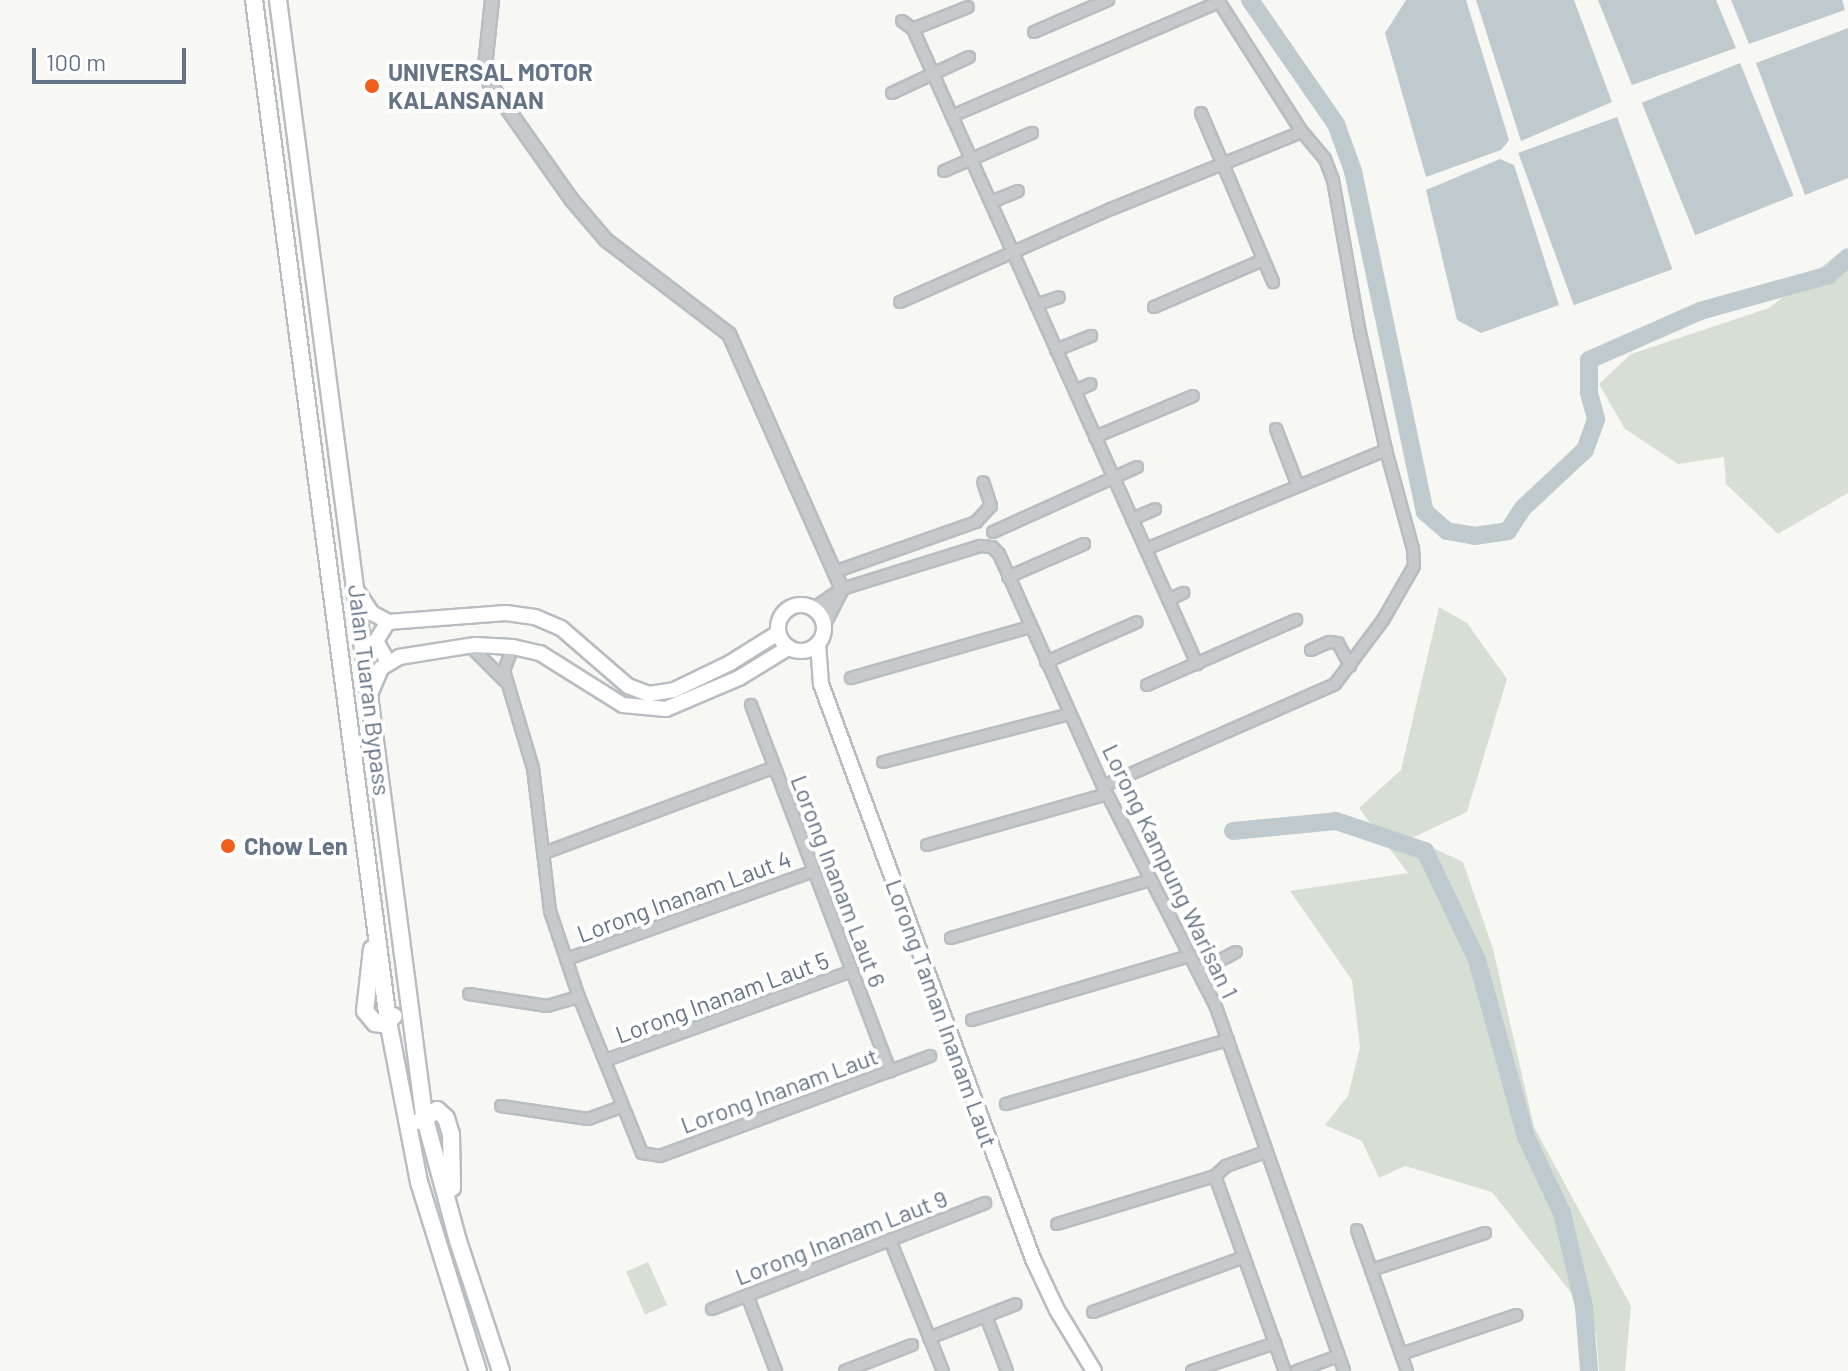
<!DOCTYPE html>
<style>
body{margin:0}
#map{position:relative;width:1848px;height:1371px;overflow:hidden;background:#f7f7f3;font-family:Barlow,sans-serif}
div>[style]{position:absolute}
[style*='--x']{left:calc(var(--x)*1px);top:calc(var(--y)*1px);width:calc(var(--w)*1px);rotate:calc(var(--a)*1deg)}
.green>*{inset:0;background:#d7dfd4;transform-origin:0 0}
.water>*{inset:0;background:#bfcacf;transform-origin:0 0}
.river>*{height:18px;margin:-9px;padding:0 9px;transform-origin:9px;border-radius:9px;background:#bfcacf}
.roads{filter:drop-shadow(2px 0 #b8bdc2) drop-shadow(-2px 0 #b8bdc2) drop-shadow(0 2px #b8bdc2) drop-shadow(0 -2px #b8bdc2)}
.minor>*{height:10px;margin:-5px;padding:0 5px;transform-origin:5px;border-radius:5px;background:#c6cacd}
.tertiary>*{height:12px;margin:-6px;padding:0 6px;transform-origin:6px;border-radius:6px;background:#c6cacd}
.secondary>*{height:14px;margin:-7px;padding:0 7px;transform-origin:7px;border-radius:7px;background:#fff}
.secondary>.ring{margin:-7px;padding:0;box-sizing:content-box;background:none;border:14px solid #fff;border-radius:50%}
.trunk>*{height:16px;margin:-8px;padding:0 8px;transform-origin:8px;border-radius:8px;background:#fff}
.dots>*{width:22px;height:22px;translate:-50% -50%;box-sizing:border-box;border:4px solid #fff;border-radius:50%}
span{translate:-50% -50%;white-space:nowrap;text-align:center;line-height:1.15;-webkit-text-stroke:8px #fff;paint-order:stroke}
.poi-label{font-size:24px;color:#647486;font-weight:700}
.left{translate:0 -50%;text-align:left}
.street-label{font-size:24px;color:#647486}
.scale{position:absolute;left:32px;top:48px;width:154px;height:36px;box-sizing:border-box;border:4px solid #647486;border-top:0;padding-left:10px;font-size:24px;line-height:28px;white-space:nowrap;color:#647486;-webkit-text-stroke:6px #fff;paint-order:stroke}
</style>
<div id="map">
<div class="green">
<div style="clip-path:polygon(1843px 250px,1848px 255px,1848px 493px,1778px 534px,1726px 484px,1724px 457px,1678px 464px,1625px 429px,1599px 384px,1631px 354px,1769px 308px)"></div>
<div style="clip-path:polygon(1439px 607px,1467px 623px,1507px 679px,1467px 812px,1412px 838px,1463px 862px,1493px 949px,1534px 1127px,1631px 1306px,1625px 1371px,1599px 1371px,1596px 1334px,1576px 1299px,1492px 1192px,1405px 1166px,1379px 1178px,1362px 1141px,1325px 1125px,1348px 1096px,1360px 1047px,1352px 980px,1290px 891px,1408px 873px,1359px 808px,1401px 770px)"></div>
<div style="left:648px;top:1262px;width:47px;height:24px;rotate:66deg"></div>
</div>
<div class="water">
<div style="clip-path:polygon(1406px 0,1466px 0,1509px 140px,1501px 150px,1426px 177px,1385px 33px)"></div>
<div style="clip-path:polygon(1476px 0,1574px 0,1612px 102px,1521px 141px)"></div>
<div style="clip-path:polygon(1598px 0,1716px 0,1736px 48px,1632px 85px)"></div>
<div style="clip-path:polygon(1731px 0,1842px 0,1845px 10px,1749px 44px)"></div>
<div style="clip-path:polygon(1848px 28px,1848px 178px,1805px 195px,1756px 63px)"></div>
<div style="left:1740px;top:63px;width:143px;height:106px;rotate:68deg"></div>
<div style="left:1617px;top:117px;width:162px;height:105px;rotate:70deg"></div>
<div style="clip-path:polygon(1500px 159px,1514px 165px,1559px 305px,1481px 333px,1457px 320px,1426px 190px)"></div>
</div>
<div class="river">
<div style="--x:1250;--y:0;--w:151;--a:55.3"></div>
<div style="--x:1336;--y:124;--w:50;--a:70.1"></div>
<div style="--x:1353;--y:171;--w:349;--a:78.1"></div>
<div style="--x:1425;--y:512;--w:29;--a:41"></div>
<div style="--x:1447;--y:531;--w:27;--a:10"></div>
<div style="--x:1474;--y:536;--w:34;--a:-8"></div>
<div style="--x:1508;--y:531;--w:27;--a:-57"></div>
<div style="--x:1523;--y:508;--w:85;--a:-43.1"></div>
<div style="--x:1585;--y:450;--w:33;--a:-70"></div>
<div style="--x:1596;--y:419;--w:28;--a:-105"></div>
<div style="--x:1589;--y:392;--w:32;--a:-90"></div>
<div style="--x:1589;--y:360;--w:121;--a:-23.8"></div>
<div style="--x:1700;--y:311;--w:134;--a:-15.6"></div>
<div style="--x:1829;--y:275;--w:26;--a:-43"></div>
<div style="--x:1233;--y:831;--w:103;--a:-5.5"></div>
<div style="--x:1336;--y:821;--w:94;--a:18.6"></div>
<div style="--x:1425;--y:851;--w:121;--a:64.5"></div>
<div style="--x:1477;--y:960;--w:184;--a:74.5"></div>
<div style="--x:1526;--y:1137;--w:84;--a:64.7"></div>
<div style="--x:1562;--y:1213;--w:97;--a:76.8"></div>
<div style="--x:1584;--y:1307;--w:64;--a:85.5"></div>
</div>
<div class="roads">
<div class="minor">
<div style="--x:902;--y:21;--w:14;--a:36"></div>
<div style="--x:913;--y:29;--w:696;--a:65.9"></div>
<div style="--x:913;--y:29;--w:59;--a:-21.8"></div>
<div style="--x:1034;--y:32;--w:81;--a:-23.4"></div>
<div style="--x:892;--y:93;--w:85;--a:-25.1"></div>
<div style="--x:1201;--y:113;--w:184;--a:66.9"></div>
<div style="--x:952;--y:116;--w:290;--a:-23.1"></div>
<div style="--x:944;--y:171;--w:96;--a:-23.4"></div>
<div style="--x:991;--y:202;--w:29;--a:-22"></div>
<div style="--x:900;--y:302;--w:231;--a:-23.8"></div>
<div style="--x:1111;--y:209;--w:206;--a:-22"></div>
<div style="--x:1036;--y:305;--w:24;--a:-19"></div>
<div style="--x:1154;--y:307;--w:119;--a:-23.3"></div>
<div style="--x:1056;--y:350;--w:38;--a:-22"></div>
<div style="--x:1075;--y:391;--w:17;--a:-24"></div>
<div style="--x:1276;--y:429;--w:61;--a:68.9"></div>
<div style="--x:1095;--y:437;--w:106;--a:-22.7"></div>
<div style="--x:1132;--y:519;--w:25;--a:-23"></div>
<div style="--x:993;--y:532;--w:158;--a:-24.3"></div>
<div style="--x:1146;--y:549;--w:260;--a:-22.4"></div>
<div style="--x:834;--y:572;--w:151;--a:-19.4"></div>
<div style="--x:976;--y:522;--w:22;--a:-47"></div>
<div style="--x:991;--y:506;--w:25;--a:-108"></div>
<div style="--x:1008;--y:577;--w:83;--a:-23.5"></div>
<div style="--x:842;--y:589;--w:145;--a:-17.3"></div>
<div style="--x:980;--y:546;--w:12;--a:5"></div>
<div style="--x:992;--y:547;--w:10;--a:45"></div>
<div style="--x:999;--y:554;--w:254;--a:65.9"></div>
<div style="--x:1103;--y:786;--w:248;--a:62.9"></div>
<div style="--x:1216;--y:1007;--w:386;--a:70.6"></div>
<div style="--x:1168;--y:600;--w:17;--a:-25"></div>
<div style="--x:470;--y:646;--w:49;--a:45"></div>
<div style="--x:513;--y:647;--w:26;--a:111"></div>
<div style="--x:504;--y:671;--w:101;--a:73.4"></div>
<div style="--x:533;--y:768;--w:144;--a:83.2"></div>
<div style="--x:550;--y:911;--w:91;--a:71.4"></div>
<div style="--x:579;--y:997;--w:168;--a:68"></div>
<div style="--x:642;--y:1153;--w:18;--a:9"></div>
<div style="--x:660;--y:1156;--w:288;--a:-20.3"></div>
<div style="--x:1311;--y:650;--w:20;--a:-24"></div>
<div style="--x:1329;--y:642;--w:9;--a:6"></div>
<div style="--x:1338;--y:643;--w:26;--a:62"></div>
<div style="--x:1046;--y:662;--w:99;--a:-23.7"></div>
<div style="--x:851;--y:678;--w:186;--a:-15.9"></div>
<div style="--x:1147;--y:685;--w:163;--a:-23.6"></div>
<div style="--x:751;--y:705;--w:392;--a:69.2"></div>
<div style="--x:883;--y:762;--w:193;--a:-14.4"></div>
<div style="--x:1103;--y:786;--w:253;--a:-23.7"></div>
<div style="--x:1335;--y:684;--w:80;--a:-53.1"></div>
<div style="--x:1383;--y:620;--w:62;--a:-60.1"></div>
<div style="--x:1414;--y:566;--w:17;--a:-93"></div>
<div style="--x:1413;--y:549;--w:103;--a:-105.3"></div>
<div style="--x:1386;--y:450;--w:120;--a:-102.5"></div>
<div style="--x:1360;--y:333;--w:155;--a:-100"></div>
<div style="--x:1333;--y:180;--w:22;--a:-111"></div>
<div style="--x:1325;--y:159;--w:35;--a:-130"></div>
<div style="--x:1302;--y:132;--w:156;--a:-122.5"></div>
<div style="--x:927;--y:845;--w:187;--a:-15.8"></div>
<div style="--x:544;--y:853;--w:246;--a:-20.4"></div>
<div style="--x:951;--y:938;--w:207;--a:-16.2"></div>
<div style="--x:567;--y:959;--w:262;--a:-19.6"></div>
<div style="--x:1198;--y:972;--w:43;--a:-27.8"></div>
<div style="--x:469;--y:994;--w:79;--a:8.7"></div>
<div style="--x:547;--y:1006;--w:33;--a:-16"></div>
<div style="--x:972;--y:1020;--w:227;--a:-16.4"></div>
<div style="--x:606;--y:1060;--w:262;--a:-19.9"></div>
<div style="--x:1006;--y:1104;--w:231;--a:-16.1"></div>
<div style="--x:501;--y:1106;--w:88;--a:8.5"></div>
<div style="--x:588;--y:1119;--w:35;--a:-20"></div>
<div style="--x:1215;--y:1176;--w:207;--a:70.3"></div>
<div style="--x:1057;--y:1224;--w:165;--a:-16.9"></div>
<div style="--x:1215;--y:1176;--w:15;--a:-42"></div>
<div style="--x:1226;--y:1166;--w:41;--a:-19.7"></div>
<div style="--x:1357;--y:1230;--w:150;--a:70.5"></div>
<div style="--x:890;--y:1240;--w:141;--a:68"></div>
<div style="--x:1371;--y:1270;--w:120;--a:-18"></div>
<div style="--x:747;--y:1295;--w:81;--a:69.1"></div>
<div style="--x:712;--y:1309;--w:293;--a:-21.2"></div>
<div style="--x:1093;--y:1312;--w:161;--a:-20"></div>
<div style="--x:986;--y:1316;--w:59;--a:69.1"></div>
<div style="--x:929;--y:1338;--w:93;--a:-21.3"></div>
<div style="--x:1401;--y:1354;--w:122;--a:-18.6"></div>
<div style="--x:845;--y:1371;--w:72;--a:-21.2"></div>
<div style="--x:1192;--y:1371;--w:88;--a:-18.6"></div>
<div style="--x:1297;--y:1371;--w:44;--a:-20.1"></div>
</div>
<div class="tertiary">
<div style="--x:492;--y:0;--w:67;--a:96"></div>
<div style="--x:485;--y:67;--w:18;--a:74"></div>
<div style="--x:490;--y:84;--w:141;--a:54.8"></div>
<div style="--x:571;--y:199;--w:54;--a:49.5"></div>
<div style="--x:606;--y:240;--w:155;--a:37.4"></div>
<div style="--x:729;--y:334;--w:279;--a:66.1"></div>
<div style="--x:814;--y:609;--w:29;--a:-34"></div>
<div style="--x:824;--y:624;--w:39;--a:-63"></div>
</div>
<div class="secondary">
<div style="--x:357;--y:591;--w:27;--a:56"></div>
<div style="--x:372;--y:613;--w:18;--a:29"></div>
<div style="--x:388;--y:622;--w:118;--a:-4.4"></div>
<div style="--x:506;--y:613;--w:29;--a:8"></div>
<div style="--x:535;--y:617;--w:28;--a:23"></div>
<div style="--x:561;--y:628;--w:89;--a:40.9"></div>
<div style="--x:628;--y:686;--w:22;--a:21"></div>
<div style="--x:649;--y:694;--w:25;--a:-9"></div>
<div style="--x:674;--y:690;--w:62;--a:-25.7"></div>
<div style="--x:730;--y:663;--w:57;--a:-32"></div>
<div class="ring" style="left:778px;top:605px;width:32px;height:32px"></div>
<div style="--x:818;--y:644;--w:40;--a:85.7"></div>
<div style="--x:821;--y:684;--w:613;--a:69.76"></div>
<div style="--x:1033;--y:1259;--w:56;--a:64.8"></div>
<div style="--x:1057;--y:1310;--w:71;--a:58.8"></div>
<div style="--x:388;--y:662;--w:24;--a:-120"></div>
<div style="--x:376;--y:641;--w:22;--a:-58"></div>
<div style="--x:371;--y:692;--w:26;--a:-67"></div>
<div style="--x:381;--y:668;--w:21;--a:-31"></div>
<div style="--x:399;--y:657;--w:77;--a:-9"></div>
<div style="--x:475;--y:645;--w:38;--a:3"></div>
<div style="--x:513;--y:647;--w:28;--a:13"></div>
<div style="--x:540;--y:653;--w:98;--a:32.1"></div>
<div style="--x:623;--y:705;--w:43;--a:5.3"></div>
<div style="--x:666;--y:709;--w:79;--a:-23"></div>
<div style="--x:739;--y:678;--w:57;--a:-31.5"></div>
</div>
<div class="trunk">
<div style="--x:254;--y:0;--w:1030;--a:82.52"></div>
<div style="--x:388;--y:1021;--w:164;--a:79.1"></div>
<div style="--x:419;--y:1182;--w:198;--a:72.7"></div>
<div style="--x:278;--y:0;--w:1125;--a:82.54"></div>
<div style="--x:424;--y:1115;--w:131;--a:74.9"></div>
<div style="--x:458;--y:1241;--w:137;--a:71.7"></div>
<div style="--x:372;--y:949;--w:62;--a:96.4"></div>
<div style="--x:365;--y:1011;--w:16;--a:50"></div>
<div style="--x:375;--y:1023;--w:7;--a:8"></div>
<div style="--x:382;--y:1024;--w:14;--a:-34"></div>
<div style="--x:420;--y:1121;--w:20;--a:-33"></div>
<div style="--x:437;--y:1110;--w:12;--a:42"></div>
<div style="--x:446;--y:1118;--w:17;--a:73"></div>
<div style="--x:451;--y:1134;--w:54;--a:88.9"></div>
</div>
</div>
<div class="dots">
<div style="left:372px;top:86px;background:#ee5d1c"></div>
<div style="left:228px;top:846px;background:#ee5d1c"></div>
</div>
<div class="poi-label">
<span class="left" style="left:388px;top:86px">UNIVERSAL MOTOR<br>KALANSANAN</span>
<span class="left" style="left:244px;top:846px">Chow Len</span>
</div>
<div class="street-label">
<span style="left:370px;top:690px;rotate:83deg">Jalan Tuaran Bypass</span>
<span style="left:1171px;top:871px;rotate:64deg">Lorong Kampung Warisan 1</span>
<span style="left:839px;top:881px;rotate:69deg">Lorong Inanam Laut 6</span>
<span style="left:684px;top:896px;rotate:-20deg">Lorong Inanam Laut 4</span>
<span style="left:722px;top:997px;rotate:-20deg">Lorong Inanam Laut 5</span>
<span style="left:942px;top:1013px;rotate:70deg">Lorong Taman Inanam Laut</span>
<span style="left:779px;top:1090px;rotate:-20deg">Lorong Inanam Laut</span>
<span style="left:841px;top:1237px;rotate:-21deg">Lorong Inanam Laut 9</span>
</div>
<div class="scale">100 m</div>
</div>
